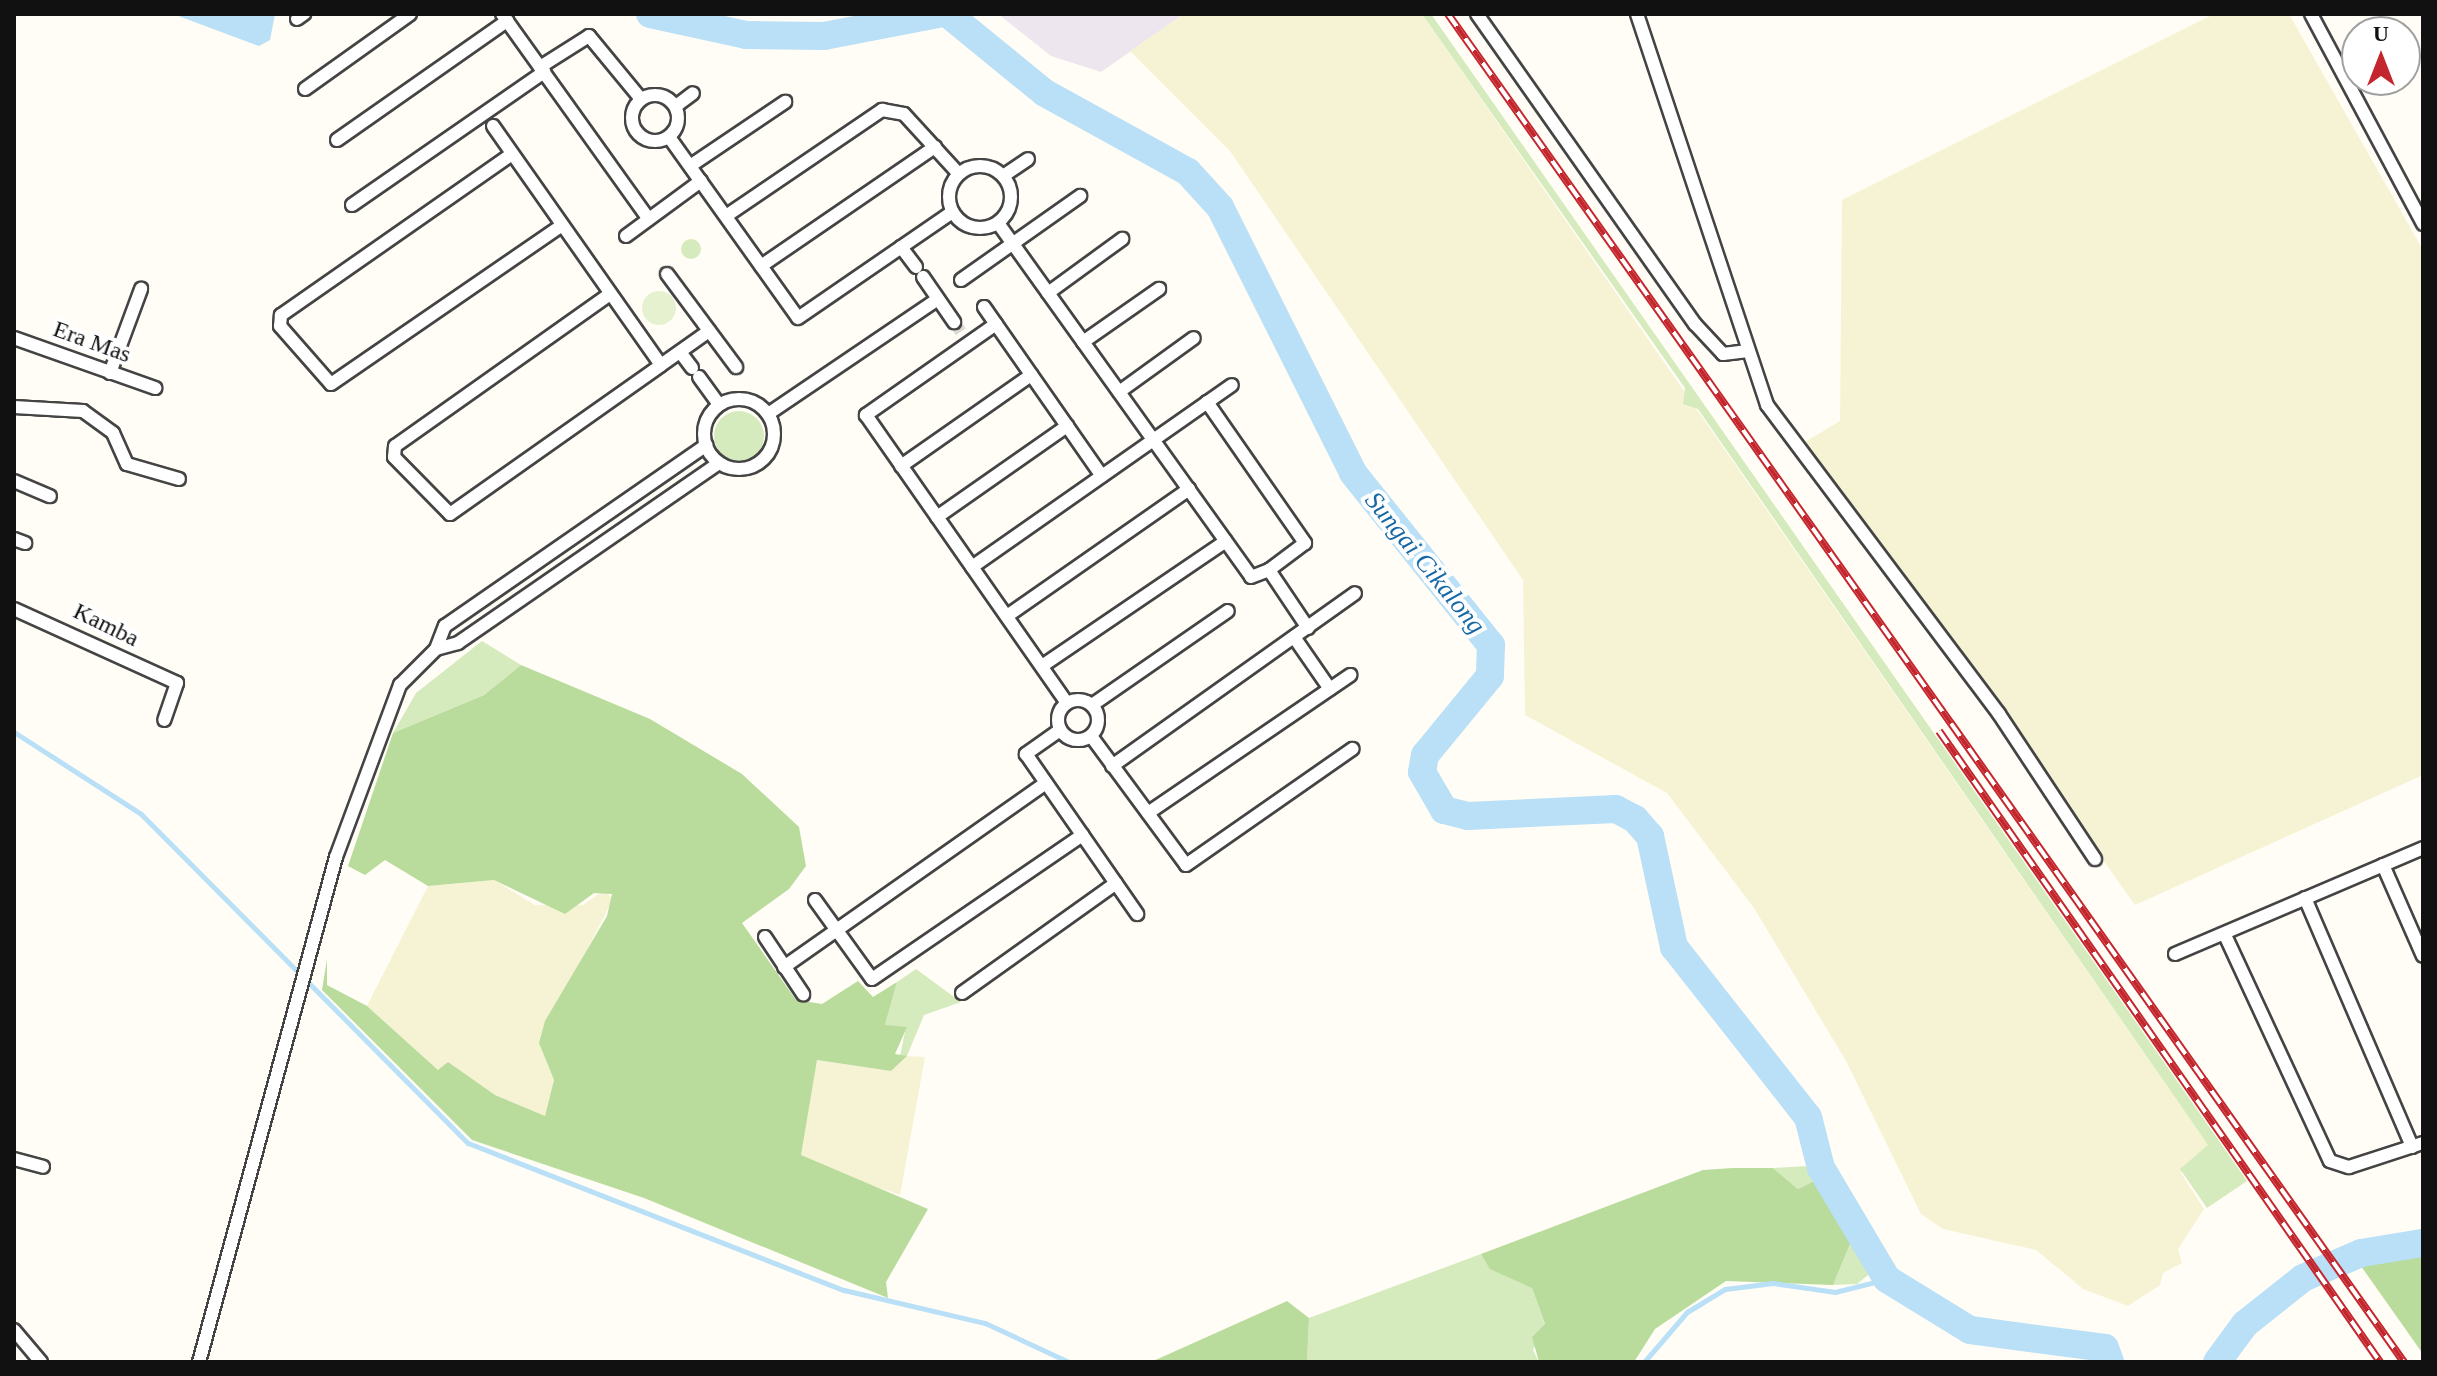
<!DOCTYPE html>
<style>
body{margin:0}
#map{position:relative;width:2437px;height:1376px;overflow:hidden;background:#fffdf5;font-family:Georgia,serif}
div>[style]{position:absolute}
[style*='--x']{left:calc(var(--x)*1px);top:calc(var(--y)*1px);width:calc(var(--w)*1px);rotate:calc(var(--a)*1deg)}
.industrial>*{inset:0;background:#eee6ef}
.farmland>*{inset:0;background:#f6f3d4}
.green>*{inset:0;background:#d5ebbd}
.round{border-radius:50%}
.forest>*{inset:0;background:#b9dc9c}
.pitch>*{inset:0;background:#e6f2cf}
.water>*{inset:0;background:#b9e0f7}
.stream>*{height:5px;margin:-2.5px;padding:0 2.5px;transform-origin:2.5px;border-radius:2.5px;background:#b9e0f7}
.river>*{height:28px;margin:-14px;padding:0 14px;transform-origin:14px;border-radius:14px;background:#b9e0f7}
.minor-tunnel>*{height:12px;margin-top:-6px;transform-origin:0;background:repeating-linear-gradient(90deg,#dbdad3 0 12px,transparent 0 18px)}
.roads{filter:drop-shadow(2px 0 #444) drop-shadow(-2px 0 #444) drop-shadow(0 2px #444) drop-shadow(0 -2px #444)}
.minor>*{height:12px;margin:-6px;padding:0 6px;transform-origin:6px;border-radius:6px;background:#fff}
.minor>.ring{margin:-6px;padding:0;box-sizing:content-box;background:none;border:12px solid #fff;border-radius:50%}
.rail>*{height:8px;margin-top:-4px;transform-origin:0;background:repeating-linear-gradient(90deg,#fff 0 15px,#c4262e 0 30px);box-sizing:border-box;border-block:2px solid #c4262e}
span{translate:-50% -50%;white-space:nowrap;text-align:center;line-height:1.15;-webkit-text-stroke:8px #fff;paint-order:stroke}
.street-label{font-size:24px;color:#111}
.water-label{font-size:26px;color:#1768a6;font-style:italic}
.frame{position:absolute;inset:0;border:16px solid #111;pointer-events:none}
.north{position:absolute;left:2341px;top:16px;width:80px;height:80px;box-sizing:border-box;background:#fff;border:2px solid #a0a0a0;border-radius:50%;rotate:0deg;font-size:22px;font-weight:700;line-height:32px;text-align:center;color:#111}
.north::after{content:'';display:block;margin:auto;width:28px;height:36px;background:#c4262e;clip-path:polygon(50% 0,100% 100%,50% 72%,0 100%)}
</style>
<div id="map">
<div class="industrial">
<div style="clip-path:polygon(998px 14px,1184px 14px,1101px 72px,1051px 56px)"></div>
</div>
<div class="farmland">
<div style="clip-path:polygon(1184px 14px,1422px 14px,2208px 1145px,2181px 1173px,2204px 1209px,2178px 1249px,2182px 1263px,2163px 1273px,2160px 1285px,2128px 1306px,2083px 1289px,2036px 1250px,1943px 1229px,1921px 1214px,1846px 1061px,1754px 908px,1667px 793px,1525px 715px,1523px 580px,1230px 151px,1130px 51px)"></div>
<div style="clip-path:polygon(2214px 14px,2289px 14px,2423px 250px,2423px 775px,2135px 905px,1805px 442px,1840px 421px,1842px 200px)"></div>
<div style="clip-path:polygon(494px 880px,535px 905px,583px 905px,604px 890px,613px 899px,539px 1043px,554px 1080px,545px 1117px,495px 1095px,448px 1063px,438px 1070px,367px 1006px,428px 886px)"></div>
<div style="clip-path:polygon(907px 1056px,925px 1057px,900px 1195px,807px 1163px,800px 1156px,817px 1060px,891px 1071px)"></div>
</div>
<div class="green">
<div style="clip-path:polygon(1422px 14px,1431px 14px,2247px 1181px,2207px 1208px,2180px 1169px,2208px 1145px,1698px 409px,1683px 404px,1685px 388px)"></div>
<div class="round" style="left:681px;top:239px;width:20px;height:20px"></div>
<div class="round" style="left:714px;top:411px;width:50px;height:50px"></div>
<div style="clip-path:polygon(482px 641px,521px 665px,484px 695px,393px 733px,416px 693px)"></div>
<div style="clip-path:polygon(916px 969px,961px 1002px,924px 1015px,907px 1056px,900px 1056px,905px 1032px,885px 1025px,897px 982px)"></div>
<div style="clip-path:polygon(1808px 1166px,1816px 1180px,1798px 1189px,1773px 1168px)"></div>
<div style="clip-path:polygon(1853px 1237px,1873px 1271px,1857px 1284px,1833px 1285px)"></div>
<div style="clip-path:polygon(1481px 1254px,1532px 1288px,1545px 1325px,1533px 1350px,1539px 1362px,1307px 1362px,1309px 1318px)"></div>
</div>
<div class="forest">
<div style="clip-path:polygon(521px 665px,650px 719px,742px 774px,799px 827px,806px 866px,789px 889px,742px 923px,796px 1000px,822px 1004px,858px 981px,873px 997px,897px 982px,885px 1025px,907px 1027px,895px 1054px,907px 1056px,891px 1071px,817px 1060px,801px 1155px,928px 1209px,886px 1282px,888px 1298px,644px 1198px,472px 1140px,322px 990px,327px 959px,327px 985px,367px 1006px,438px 1070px,448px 1062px,495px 1095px,545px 1116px,554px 1080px,539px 1043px,545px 1021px,607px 916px,612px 894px,594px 893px,565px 914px,494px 880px,428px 886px,385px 860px,365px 875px,348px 866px,393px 733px,484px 695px)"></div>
<div style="clip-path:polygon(1733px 1168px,1773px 1168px,1798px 1189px,1816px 1180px,1853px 1237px,1833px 1285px,1726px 1281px,1655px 1329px,1634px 1362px,1539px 1362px,1532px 1337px,1545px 1324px,1532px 1288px,1490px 1269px,1481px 1254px,1703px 1170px)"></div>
<div style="clip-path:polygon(2423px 1252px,2423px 1354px,2356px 1259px)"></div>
<div style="clip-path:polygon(1287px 1301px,1309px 1318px,1307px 1362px,1151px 1362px)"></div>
</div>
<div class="pitch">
<div class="round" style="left:642px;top:291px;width:34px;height:34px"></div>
</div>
<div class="water">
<div style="clip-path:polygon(173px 14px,275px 14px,270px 40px,259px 46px)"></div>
</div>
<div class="stream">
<div style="--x:14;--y:732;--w:151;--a:32.8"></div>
<div style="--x:141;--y:814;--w:464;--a:45.2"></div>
<div style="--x:468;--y:1143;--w:404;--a:21.4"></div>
<div style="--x:844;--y:1290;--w:145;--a:13.2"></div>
<div style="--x:985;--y:1323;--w:93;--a:24.9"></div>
<div style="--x:1644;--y:1362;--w:66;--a:-49.3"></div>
<div style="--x:1687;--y:1312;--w:44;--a:-31.2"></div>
<div style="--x:1725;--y:1289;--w:48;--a:-7.1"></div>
<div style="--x:1773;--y:1283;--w:63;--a:8.3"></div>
<div style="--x:1835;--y:1292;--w:54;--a:-14"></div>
</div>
<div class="river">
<div style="--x:650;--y:14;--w:98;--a:12.3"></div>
<div style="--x:746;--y:35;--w:78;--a:0.7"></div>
<div style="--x:824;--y:36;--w:116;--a:-10.9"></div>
<div style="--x:948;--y:14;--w:125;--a:39.2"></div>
<div style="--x:1045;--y:93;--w:163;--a:28.9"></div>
<div style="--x:1188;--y:172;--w:47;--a:47.6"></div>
<div style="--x:1220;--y:207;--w:297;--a:63.4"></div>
<div style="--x:1353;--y:473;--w:221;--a:51.3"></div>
<div style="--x:1491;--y:645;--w:31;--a:92"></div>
<div style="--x:1490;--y:676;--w:102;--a:129.4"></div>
<div style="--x:1425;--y:755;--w:17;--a:100"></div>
<div style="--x:1422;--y:772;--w:44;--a:59.9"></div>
<div style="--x:1444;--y:810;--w:25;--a:14"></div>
<div style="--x:1468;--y:816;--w:148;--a:-2.7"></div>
<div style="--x:1616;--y:809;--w:21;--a:28"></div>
<div style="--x:1635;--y:819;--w:23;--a:49"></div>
<div style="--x:1650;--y:836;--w:114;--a:77.8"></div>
<div style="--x:1674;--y:947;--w:216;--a:51.8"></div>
<div style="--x:1808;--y:1117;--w:53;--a:75.7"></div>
<div style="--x:1821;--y:1168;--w:129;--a:59.3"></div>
<div style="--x:1887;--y:1279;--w:97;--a:31.6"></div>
<div style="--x:1970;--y:1330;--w:136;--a:7.6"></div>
<div style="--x:2105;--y:1348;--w:15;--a:70"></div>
<div style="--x:2217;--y:1362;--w:47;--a:-53.6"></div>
<div style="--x:2245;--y:1324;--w:74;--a:-38.4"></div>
<div style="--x:2303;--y:1278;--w:63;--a:-23.3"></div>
<div style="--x:2361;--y:1253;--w:63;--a:-9.2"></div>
</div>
<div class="minor-tunnel">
<div style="--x:954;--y:322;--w:12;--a:55"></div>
</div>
<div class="roads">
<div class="minor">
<div style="--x:502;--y:14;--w:252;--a:54.4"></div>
<div style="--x:1477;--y:14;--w:379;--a:54.9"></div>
<div style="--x:1695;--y:324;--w:41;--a:47"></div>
<div style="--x:1723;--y:354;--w:23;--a:-7"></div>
<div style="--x:1637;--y:14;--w:412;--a:71.6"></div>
<div style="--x:1767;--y:405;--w:386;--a:53.1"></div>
<div style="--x:1999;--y:714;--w:174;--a:56.5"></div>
<div style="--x:2311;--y:14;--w:238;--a:61.9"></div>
<div style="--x:297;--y:19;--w:9;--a:-36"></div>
<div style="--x:540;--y:67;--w:58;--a:-32.3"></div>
<div style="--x:589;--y:36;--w:82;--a:50.5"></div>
<div style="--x:305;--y:89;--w:129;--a:-35.5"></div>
<div class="ring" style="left:632px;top:95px;width:34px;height:34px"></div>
<div style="--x:676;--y:106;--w:21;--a:-37"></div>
<div style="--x:493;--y:126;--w:292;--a:54.9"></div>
<div style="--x:661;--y:365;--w:59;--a:-35.3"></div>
<div style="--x:669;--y:137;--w:222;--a:54.5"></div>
<div style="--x:798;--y:318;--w:187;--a:-34.5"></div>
<div style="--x:337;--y:140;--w:208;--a:-35"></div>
<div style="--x:512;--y:154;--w:282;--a:145.1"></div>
<div style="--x:281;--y:315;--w:11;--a:95"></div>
<div style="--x:280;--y:326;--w:77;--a:48.7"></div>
<div style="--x:331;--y:384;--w:280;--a:-34.5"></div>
<div class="ring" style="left:949px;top:166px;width:50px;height:50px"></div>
<div style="--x:690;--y:166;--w:115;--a:-34"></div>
<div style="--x:1003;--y:176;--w:30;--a:-34"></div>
<div style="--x:352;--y:205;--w:234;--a:-34.7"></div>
<div style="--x:726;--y:216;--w:189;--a:-34.2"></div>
<div style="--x:882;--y:110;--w:22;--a:10"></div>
<div style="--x:904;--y:114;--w:81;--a:47.5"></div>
<div style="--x:998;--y:223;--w:435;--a:54.4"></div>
<div style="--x:1251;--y:577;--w:19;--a:-21"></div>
<div style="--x:626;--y:236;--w:93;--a:-36.3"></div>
<div style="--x:901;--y:247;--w:25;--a:53"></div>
<div style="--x:761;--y:266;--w:211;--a:-34.4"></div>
<div style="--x:667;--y:274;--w:116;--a:53.4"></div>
<div style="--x:923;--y:277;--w:55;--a:55.4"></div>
<div style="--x:961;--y:280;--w:146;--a:-35.2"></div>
<div style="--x:1048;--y:293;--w:92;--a:-36.1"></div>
<div style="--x:610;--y:294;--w:263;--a:144.7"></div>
<div style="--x:395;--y:446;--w:11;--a:95"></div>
<div style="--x:394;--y:457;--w:80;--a:45.5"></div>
<div style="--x:450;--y:514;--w:258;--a:-35.2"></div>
<div style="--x:984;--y:307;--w:206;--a:55.1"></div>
<div style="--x:996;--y:324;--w:159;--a:145"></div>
<div style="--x:866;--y:415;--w:351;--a:55.1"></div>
<div style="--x:14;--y:338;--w:150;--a:19.5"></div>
<div style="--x:1083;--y:342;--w:93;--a:-34.9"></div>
<div style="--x:680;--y:352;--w:20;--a:53"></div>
<div style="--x:110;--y:373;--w:90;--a:-69.7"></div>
<div style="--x:699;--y:377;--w:34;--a:54"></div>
<div style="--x:1119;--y:392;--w:92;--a:-35.8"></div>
<div class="ring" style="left:704px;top:399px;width:58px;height:58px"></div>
<div style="--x:1207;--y:402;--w:172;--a:55.2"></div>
<div style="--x:1305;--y:543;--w:45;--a:143.1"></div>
<div style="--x:1269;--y:570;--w:70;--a:56.1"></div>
<div style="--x:14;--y:407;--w:69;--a:3.3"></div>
<div style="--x:83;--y:411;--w:37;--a:36"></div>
<div style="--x:113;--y:433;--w:34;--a:66"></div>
<div style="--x:127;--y:464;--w:54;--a:16.1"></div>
<div style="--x:768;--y:414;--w:205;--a:-34.1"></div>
<div style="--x:901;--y:466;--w:159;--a:-35"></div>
<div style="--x:14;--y:481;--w:39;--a:23"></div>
<div style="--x:937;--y:517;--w:159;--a:-35"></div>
<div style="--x:14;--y:539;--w:12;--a:20"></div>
<div style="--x:972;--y:567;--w:317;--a:-35"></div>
<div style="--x:14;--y:609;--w:179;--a:24.4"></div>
<div style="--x:177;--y:683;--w:39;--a:109"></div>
<div style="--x:1007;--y:616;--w:222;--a:-34.9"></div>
<div style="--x:1294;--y:637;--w:63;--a:55.3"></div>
<div style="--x:436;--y:649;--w:25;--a:-69"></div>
<div style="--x:445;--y:626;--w:318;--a:-34.7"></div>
<div style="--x:1042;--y:666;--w:222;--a:-34.2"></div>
<div class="ring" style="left:1058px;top:700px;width:28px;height:28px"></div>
<div style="--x:1092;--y:705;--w:165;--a:-34.7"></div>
<div style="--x:1060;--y:730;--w:42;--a:144.8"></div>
<div style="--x:1026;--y:754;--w:195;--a:55.2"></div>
<div style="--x:1091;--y:736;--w:160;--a:53.6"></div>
<div style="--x:1186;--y:865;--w:203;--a:-34.9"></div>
<div style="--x:1112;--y:766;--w:298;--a:-35.4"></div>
<div style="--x:1148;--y:813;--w:245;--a:-34.3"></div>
<div style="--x:2383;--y:865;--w:99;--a:66.3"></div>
<div style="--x:2305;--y:898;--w:271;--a:66.7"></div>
<div style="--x:815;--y:900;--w:97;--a:54.2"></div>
<div style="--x:872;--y:979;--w:255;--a:-34.4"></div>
<div style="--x:2225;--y:935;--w:249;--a:65.1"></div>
<div style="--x:2330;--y:1161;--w:20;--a:18"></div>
<div style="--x:2349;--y:1167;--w:78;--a:-18"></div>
<div style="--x:765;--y:937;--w:69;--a:56.3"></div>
<div style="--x:2175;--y:954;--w:270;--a:-23.1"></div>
<div style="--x:784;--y:967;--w:320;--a:-35.1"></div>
<div style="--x:962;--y:993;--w:189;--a:-35.5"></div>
<div style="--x:14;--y:1159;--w:30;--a:15"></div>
<div style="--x:14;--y:1330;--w:42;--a:49.8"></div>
<div style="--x:199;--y:1362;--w:523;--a:-74.82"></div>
<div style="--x:336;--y:857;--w:184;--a:-69.6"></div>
<div style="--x:400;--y:685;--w:51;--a:-45"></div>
<div style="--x:436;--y:649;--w:23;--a:-15"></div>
<div style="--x:458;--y:643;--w:317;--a:-34.6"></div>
</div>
</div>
<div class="rail">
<div style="--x:1448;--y:14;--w:1653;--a:54.66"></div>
<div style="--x:1939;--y:731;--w:770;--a:55.05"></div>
</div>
<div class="street-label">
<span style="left:92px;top:342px;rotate:20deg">Era Mas</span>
<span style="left:106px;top:625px;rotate:26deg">Kamba</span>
</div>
<div class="water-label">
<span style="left:1425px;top:563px;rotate:51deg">Sungai Cikalong</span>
</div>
<div class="frame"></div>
<div class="north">U</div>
</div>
